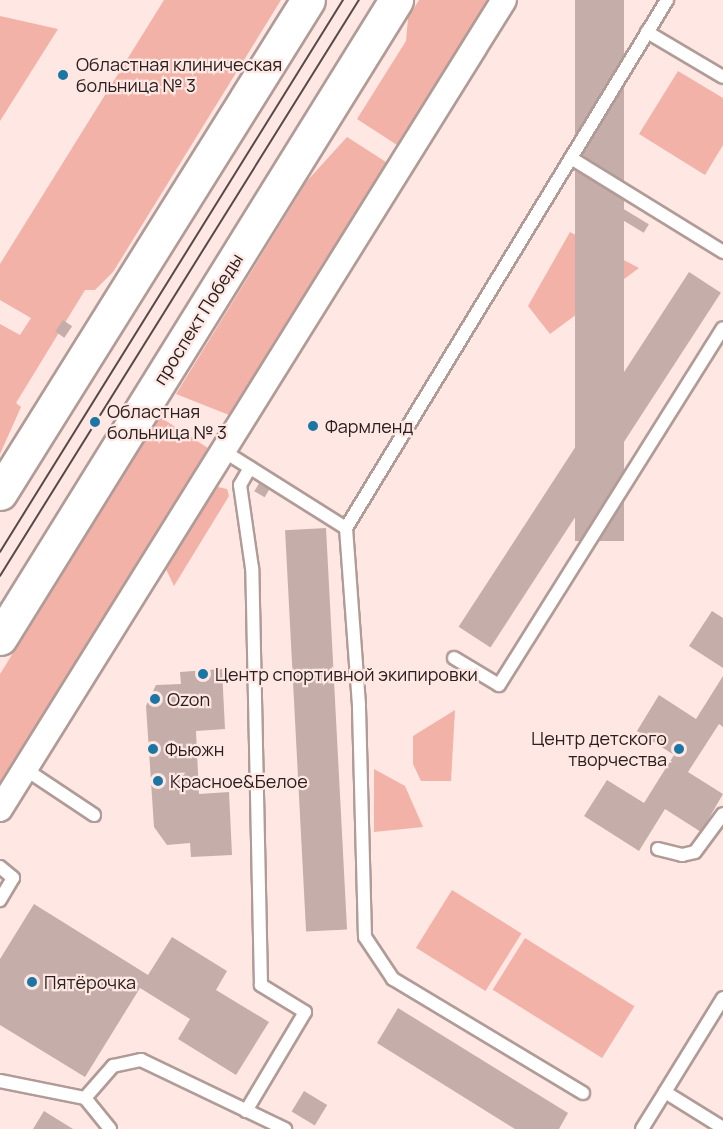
<!DOCTYPE html>
<meta charset="utf-8">
<style>
body{margin:0}
#map{position:relative;width:723px;height:1129px;overflow:hidden;background:#ffe7e3;font-family:Manrope,sans-serif}
div>[style]{position:absolute}
[style*='--x']{left:calc(var(--x)*1px);top:calc(var(--y)*1px);width:calc(var(--w)*1px);rotate:calc(var(--a)*1deg)}
.green>*{inset:0;background:#f3b2a7;transform-origin:0 0}
.building>*{inset:0;background:#c5aeaa;transform-origin:0 0}
.roads{filter:drop-shadow(2px 0 #b19b97) drop-shadow(-2px 0 #b19b97) drop-shadow(0 2px #b19b97) drop-shadow(0 -2px #b19b97)}
.service>*{height:12px;margin:-6px;padding:0 6px;transform-origin:6px;border-radius:6px;background:#fff}
.minor>*{height:24px;margin:-12px;padding:0 12px;transform-origin:12px;border-radius:12px;background:#fff}
.primary>*{height:33px;margin:-16.5px;padding:0 16.5px;transform-origin:16.5px;border-radius:16.5px;background:#fff}
.tram>*{height:1.5px;margin:-0.75px;padding:0 0.75px;transform-origin:0.75px;border-radius:0.75px;background:#564a48}
.dots>*{width:16px;height:16px;translate:-50% -50%;box-sizing:border-box;border:3px solid #ffe7e3;border-radius:50%}
span{translate:-50% -50%;white-space:nowrap;text-align:center;line-height:1.15;-webkit-text-stroke:4.5px #ffe7e3;paint-order:stroke}
.poi-label{font-size:18px;color:#29201f}
.left{translate:0 -50%;text-align:left}
.right{translate:-100% -50%;text-align:right}
.street-label{font-size:18px;color:#29201f}
</style>
<div id="map">
<div class="green">
<div style="clip-path:polygon(164px 0,281px 0,113px 272px,95px 290px,85px 290px,16px 403px,21px 407px,0 454px,0 324px,20px 335px,31px 318px,0 300px,0 264px)"></div>
<div style="clip-path:polygon(419px 0,488px 0,397px 145px,357px 119px,406px 41px,408px 18px)"></div>
<div style="clip-path:polygon(0 16px,58px 29px,0 121px)"></div>
<div style="clip-path:polygon(678px 71px,723px 98px,723px 145px,705px 175px,639px 134px)"></div>
<div style="clip-path:polygon(347px 137px,386px 162px,229px 415px,176px 394px,307px 181px)"></div>
<div style="clip-path:polygon(570px 232px,639px 268px,550px 334px,528px 306px)"></div>
<div style="clip-path:polygon(160px 417px,208px 448px,0 783px,0 674px)"></div>
<div style="clip-path:polygon(218px 487px,227px 489px,229px 496px,174px 586px,165px 567px)"></div>
<div style="clip-path:polygon(455px 710px,451px 781px,421px 781px,413px 764px,413px 736px)"></div>
<div style="clip-path:polygon(374px 769px,405px 786px,423px 827px,374px 832px)"></div>
<div style="left:452px;top:890px;width:82px;height:68px;rotate:32deg"></div>
<div style="left:525px;top:938px;width:129px;height:61px;rotate:32deg"></div>
</div>
<div class="building">
<div style="left:575px;top:0;width:49px;height:541px"></div>
<div style="left:612px;top:202px;width:43px;height:10px;rotate:31deg"></div>
<div style="left:689px;top:272px;width:38px;height:423px;rotate:33deg"></div>
<div style="left:63px;top:320px;width:11px;height:14px;rotate:34deg"></div>
<div style="left:261px;top:480px;width:12px;height:13px;rotate:31deg"></div>
<div style="left:326px;top:528px;width:402px;height:41px;rotate:87deg"></div>
<div style="clip-path:polygon(712px 611px,723px 618px,723px 668px,689px 646px)"></div>
<div style="clip-path:polygon(222px 669px,225px 729px,196px 731px,199px 794px,229px 792px,232px 855px,191px 857px,190px 843px,167px 845px,154px 827px,146px 706px,156px 685px,181px 684px,180px 672px)"></div>
<div style="clip-path:polygon(723px 676px,723px 727px,719px 724px,688px 772px,723px 794px,701px 832px,665px 809px,639px 851px,584px 816px,607px 780px,644px 803px,674px 755px,637px 731px,659px 695px,696px 719px)"></div>
<div style="clip-path:polygon(34px 904px,148px 975px,172px 937px,227px 971px,216px 990px,269px 1022px,236px 1075px,178px 1039px,190px 1019px,140px 988px,85px 1077px,0 1025px,0 959px)"></div>
<div style="clip-path:polygon(398px 1008px,568px 1113px,559px 1129px,515px 1129px,377px 1043px)"></div>
<div style="left:304px;top:1091px;width:27px;height:24px;rotate:31deg"></div>
<div style="clip-path:polygon(44px 1111px,73px 1129px,33px 1129px)"></div>
</div>
<div class="roads">
<div class="service">
<div style="--x:647;--y:32;--w:88;--a:30.6"></div>
<div style="--x:571;--y:158;--w:179;--a:31.7"></div>
<div style="--x:222;--y:450;--w:146;--a:32.2"></div>
<div style="--x:454;--y:658;--w:52;--a:31"></div>
<div style="--x:499;--y:685;--w:421;--a:-57.9"></div>
<div style="--x:25;--y:769;--w:83;--a:33.7"></div>
<div style="--x:658;--y:849;--w:25;--a:14"></div>
<div style="--x:682;--y:855;--w:13;--a:-13"></div>
<div style="--x:695;--y:852;--w:47;--a:-53.6"></div>
<div style="--x:0;--y:867;--w:17;--a:40"></div>
<div style="--x:13;--y:878;--w:26;--a:121"></div>
<div style="--x:723;--y:998;--w:110;--a:121.7"></div>
<div style="--x:665;--y:1092;--w:68;--a:31.8"></div>
<div style="--x:0;--y:1081;--w:87;--a:11.3"></div>
<div style="--x:85;--y:1098;--w:43;--a:-48.8"></div>
<div style="--x:113;--y:1066;--w:29;--a:-12"></div>
<div style="--x:141;--y:1060;--w:160;--a:25.6"></div>
<div style="--x:583;--y:1093;--w:222;--a:-149"></div>
<div style="--x:393;--y:979;--w:50;--a:-123.7"></div>
<div style="--x:365;--y:937;--w:232;--a:-91.5"></div>
<div style="--x:359;--y:705;--w:177;--a:-94.2"></div>
<div style="--x:346;--y:528;--w:618;--a:-58.7"></div>
<div style="--x:85;--y:1098;--w:40;--a:51"></div>
<div style="--x:246;--y:1111;--w:115;--a:-59.2"></div>
<div style="--x:305;--y:1012;--w:52;--a:-148.5"></div>
<div style="--x:261;--y:985;--w:417;--a:-91.2"></div>
<div style="--x:252;--y:568;--w:84;--a:-98.2"></div>
<div style="--x:240;--y:485;--w:20;--a:-60"></div>
<div style="--x:642;--y:1129;--w:44;--a:-58.1"></div>
</div>
<div class="minor">
<div style="--x:0;--y:809;--w:953;--a:-58.08"></div>
</div>
<div class="primary">
<div style="--x:0;--y:493;--w:581;--a:-58.01"></div>
<div style="--x:0;--y:638;--w:751;--a:-58.17"></div>
</div>
</div>
<div class="tram">
<div style="--x:0;--y:552;--w:650;--a:-58.14"></div>
<div style="--x:0;--y:576;--w:679;--a:-58.07"></div>
</div>
<div class="dots">
<div style="left:63px;top:75px;background:#1b76a4"></div>
<div style="left:95px;top:422px;background:#1b76a4"></div>
<div style="left:313px;top:426px;background:#1b76a4"></div>
<div style="left:203px;top:674px;background:#1b76a4"></div>
<div style="left:155px;top:699px;background:#1b76a4"></div>
<div style="left:153px;top:749px;background:#1b76a4"></div>
<div style="left:679px;top:749px;background:#1b76a4"></div>
<div style="left:158px;top:781px;background:#1b76a4"></div>
<div style="left:32px;top:982px;background:#1b76a4"></div>
</div>
<div class="poi-label">
<span class="left" style="left:76px;top:75px">Областная клиническая<br>больница № 3</span>
<span class="left" style="left:107px;top:422px">Областная<br>больница № 3</span>
<span class="left" style="left:325px;top:426px">Фармленд</span>
<span class="left" style="left:215px;top:674px">Центр спортивной экипировки</span>
<span class="left" style="left:167px;top:699px">Ozon</span>
<span class="right" style="left:667px;top:749px">Центр детского<br>творчества</span>
<span class="left" style="left:165px;top:749px">Фьюжн</span>
<span class="left" style="left:170px;top:781px">Красное&amp;Белое</span>
<span class="left" style="left:44px;top:982px">Пятёрочка</span>
</div>
<div class="street-label">
<span style="left:198px;top:319px;rotate:-58deg">проспект Победы</span>
</div>
</div>
